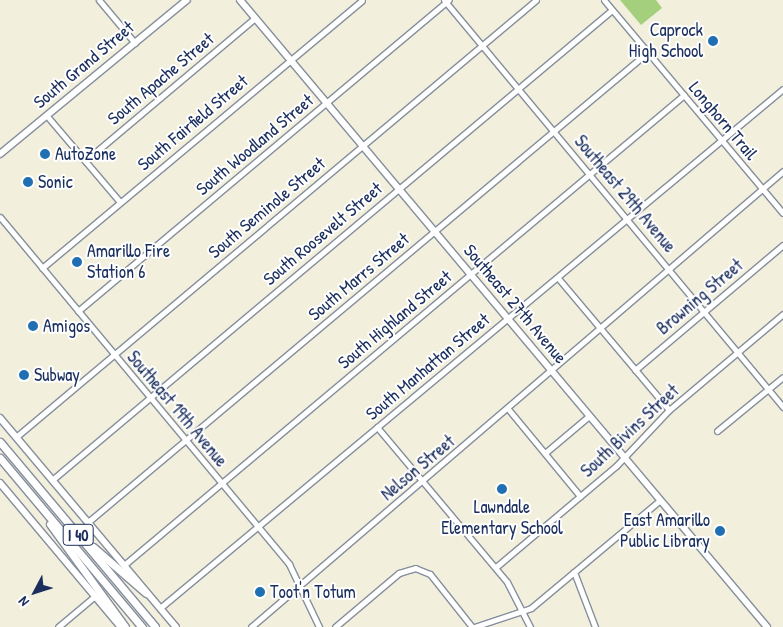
<!DOCTYPE html>
<style>
body{margin:0}
#map{position:relative;width:783px;height:627px;overflow:hidden;background:#f2efdc;font-family:"Patrick Hand",sans-serif}
div>[style]{position:absolute}
[style*='--x']{left:calc(var(--x)*1px);top:calc(var(--y)*1px);width:calc(var(--w)*1px);rotate:calc(var(--a)*1deg)}
.green>*{inset:0;background:#a4d07d}
.roads{filter:drop-shadow(1px 0 #868f9d) drop-shadow(-1px 0 #868f9d) drop-shadow(0 1px #868f9d) drop-shadow(0 -1px #868f9d)}
.minor>*{height:5px;margin:-2.5px;padding:0 2.5px;transform-origin:2.5px;border-radius:2.5px;background:#fff}
.major>*{height:6px;margin:-3px;padding:0 3px;transform-origin:3px;border-radius:3px;background:#fff}
.highway>*{height:7px;margin:-3.5px;padding:0 3.5px;transform-origin:3.5px;border-radius:3.5px;background:#fff}
.dots>*{width:14px;height:14px;translate:-50% -50%;box-sizing:border-box;border:2px solid #fff;border-radius:50%}
span{translate:-50% -50%;white-space:nowrap;text-align:center;line-height:1.15;-webkit-text-stroke:4px #fff;paint-order:stroke}
.shield-label span{padding:1px 4px;background:#fff;border:1px solid;border-radius:4px;-webkit-text-stroke-width:0}
.shield-label{font-size:16px;color:#1b2f5e;font-weight:700}
.poi-label{font-size:18px;color:#1b2f5e}
.right{translate:-100% -50%;text-align:right}
.left{translate:0 -50%;text-align:left}
.street-label{font-size:18px;color:#1b2f5e}
.north{position:absolute;left:10px;top:567px;width:50px;height:50px;-webkit-text-stroke:4px #fff;paint-order:stroke;rotate:230deg;font-size:14px;font-weight:700;line-height:20px;text-align:center;color:#1b2f5e}
.north::after{content:'';display:block;margin:auto;width:18px;height:22px;background:#1b2f5e;clip-path:polygon(50% 0,100% 100%,50% 72%,0 100%)}
</style>
<div id="map">
<div class="green">
<div style="clip-path:polygon(620px 0,656px 0,662px 8px,641px 25px)"></div>
</div>
<div class="roads">
<div class="minor">
<div style="--x:99;--y:0;--w:56;--a:50.1"></div>
<div style="--x:444;--y:0;--w:530;--a:50.21"></div>
<div style="--x:604;--y:0;--w:278;--a:50"></div>
<div style="--x:47;--y:116;--w:113;--a:49.7"></div>
<div style="--x:85;--y:161;--w:222;--a:-40.1"></div>
<div style="--x:0;--y:217;--w:452;--a:50.2"></div>
<div style="--x:289;--y:564;--w:70;--a:64.5"></div>
<div style="--x:42;--y:268;--w:417;--a:-39.9"></div>
<div style="--x:558;--y:278;--w:172;--a:49.9"></div>
<div style="--x:78;--y:311;--w:484;--a:-40"></div>
<div style="--x:635;--y:370;--w:194;--a:-40.2"></div>
<div style="--x:509;--y:410;--w:112;--a:50.5"></div>
<div style="--x:377;--y:427;--w:202;--a:50"></div>
<div style="--x:507;--y:582;--w:51;--a:62.9"></div>
<div style="--x:717;--y:431;--w:85;--a:-39.3"></div>
<div style="--x:16;--y:437;--w:679;--a:-40.04"></div>
<div style="--x:545;--y:453;--w:57;--a:-40.1"></div>
<div style="--x:52;--y:480;--w:731;--a:-40.01"></div>
<div style="--x:88;--y:522;--w:731;--a:-40.01"></div>
<div style="--x:124;--y:565;--w:731;--a:-40.01"></div>
<div style="--x:496;--y:567;--w:157;--a:-40.1"></div>
<div style="--x:616;--y:466;--w:77;--a:-46.6"></div>
<div style="--x:669;--y:410;--w:149;--a:-40.1"></div>
<div style="--x:574;--y:572;--w:59;--a:69.1"></div>
<div style="--x:160;--y:608;--w:811;--a:-39.8"></div>
<div style="--x:58;--y:627;--w:48;--a:-40"></div>
<div style="--x:251;--y:627;--w:701;--a:-40.6"></div>
<div style="--x:335;--y:627;--w:84;--a:-40.2"></div>
<div style="--x:399;--y:573;--w:17;--a:-17"></div>
<div style="--x:415;--y:568;--w:16;--a:22"></div>
<div style="--x:430;--y:574;--w:68;--a:51.6"></div>
<div style="--x:474;--y:627;--w:60;--a:-18.4"></div>
<div style="--x:531;--y:608;--w:168;--a:-39.9"></div>
</div>
<div class="major">
<div style="--x:240;--y:0;--w:819;--a:49.95"></div>
<div style="--x:0;--y:154;--w:242;--a:-39.5"></div>
<div style="--x:0;--y:418;--w:273;--a:49.9"></div>
<div style="--x:0;--y:483;--w:188;--a:50"></div>
</div>
<div class="highway">
<div style="--x:0;--y:442;--w:241;--a:50"></div>
<div style="--x:0;--y:458;--w:221;--a:50"></div>
<div style="--x:50;--y:524;--w:127;--a:53.9"></div>
<div style="--x:93;--y:547;--w:70;--a:41"></div>
</div>
</div>
<div class="dots">
<div style="left:713px;top:41px;background:#1f6fb2"></div>
<div style="left:45px;top:154px;background:#1f6fb2"></div>
<div style="left:28px;top:182px;background:#1f6fb2"></div>
<div style="left:77px;top:262px;background:#1f6fb2"></div>
<div style="left:33px;top:326px;background:#1f6fb2"></div>
<div style="left:24px;top:375px;background:#1f6fb2"></div>
<div style="left:502px;top:489px;background:#1f6fb2"></div>
<div style="left:720px;top:531px;background:#1f6fb2"></div>
<div style="left:260px;top:592px;background:#1f6fb2"></div>
</div>
<div class="shield-label">
<span style="left:78px;top:535px">I 40</span>
</div>
<div class="poi-label">
<span class="right" style="left:703px;top:41px">Caprock<br>High School</span>
<span class="left" style="left:55px;top:154px">AutoZone</span>
<span class="left" style="left:38px;top:182px">Sonic</span>
<span class="left" style="left:87px;top:262px">Amarillo Fire<br>Station 6</span>
<span class="left" style="left:43px;top:326px">Amigos</span>
<span class="left" style="left:34px;top:375px">Subway</span>
<span style="left:502px;top:518px">Lawndale<br>Elementary School</span>
<span class="right" style="left:710px;top:531px">East Amarillo<br>Public Library</span>
<span class="left" style="left:270px;top:592px">Toot'n Totum</span>
</div>
<div class="street-label">
<span style="left:84px;top:65px;rotate:-40deg">South Grand Street</span>
<span style="left:161px;top:79px;rotate:-40deg">South Apache Street</span>
<span style="left:723px;top:121px;rotate:50deg">Longhorn Trail</span>
<span style="left:193px;top:123px;rotate:-40deg">South Fairfield Street</span>
<span style="left:255px;top:145px;rotate:-40deg">South Woodland Street</span>
<span style="left:625px;top:194px;rotate:50deg">Southeast 29th Avenue</span>
<span style="left:267px;top:208px;rotate:-40deg">South Seminole Street</span>
<span style="left:323px;top:234px;rotate:-40deg">South Roosevelt Street</span>
<span style="left:359px;top:277px;rotate:-40deg">South Marrs Street</span>
<span style="left:700px;top:297px;rotate:-40deg">Browning Street</span>
<span style="left:515px;top:304px;rotate:50deg">Southeast 27th Avenue</span>
<span style="left:395px;top:320px;rotate:-40deg">South Highland Street</span>
<span style="left:428px;top:367px;rotate:-40deg">South Manhattan Street</span>
<span style="left:177px;top:409px;rotate:50deg">Southeast 19th Avenue</span>
<span style="left:630px;top:431px;rotate:-43deg">South Bivins Street</span>
<span style="left:418px;top:468px;rotate:-40deg">Nelson Street</span>
</div>
<div class="north">N</div>
</div>
